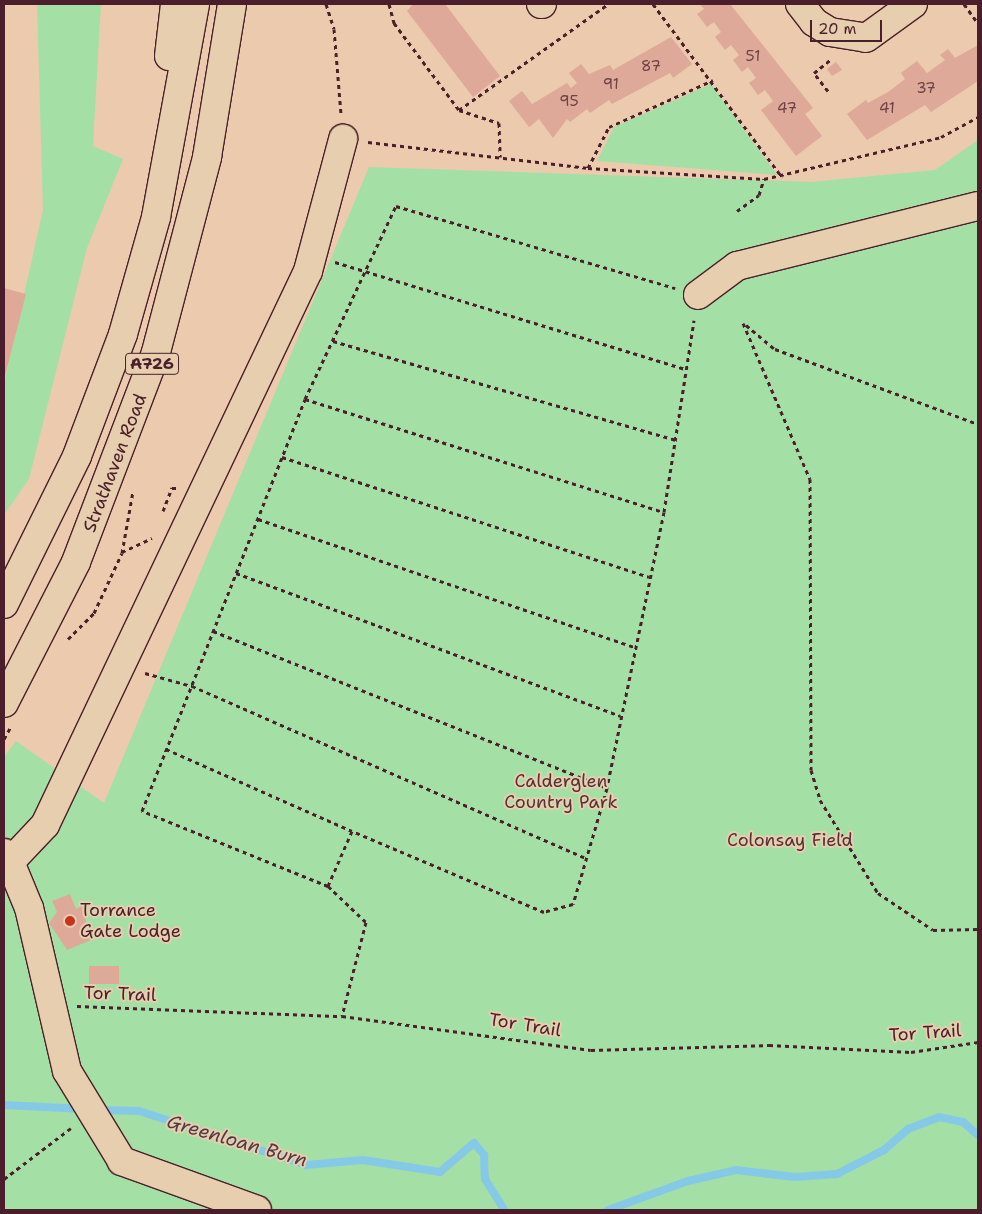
<!DOCTYPE html>
<style>
body{margin:0}
#map{position:relative;width:982px;height:1214px;overflow:hidden;background:#ebcaad;font-family:"Shantell Sans",sans-serif}
div>[style]{position:absolute}
[style*='--x']{left:calc(var(--x)*1px);top:calc(var(--y)*1px);width:calc(var(--w)*1px);rotate:calc(var(--a)*1deg)}
.green>*{inset:0;background:#a4e0a6}
.stream>*{height:8px;margin:-4px;padding:0 4px;transform-origin:4px;border-radius:4px;background:#85c9e6}
.building>*{inset:0;background:#dea998;transform-origin:0 0}
.path>*{height:3px;margin-top:-1.5px;transform-origin:0;background:repeating-linear-gradient(90deg,#4a1f2b 0 4px,transparent 0 8px)}
.roads{filter:drop-shadow(1px 0 #4a1f2b) drop-shadow(-1px 0 #4a1f2b) drop-shadow(0 1px #4a1f2b) drop-shadow(0 -1px #4a1f2b)}
.minor>*{height:28px;margin:-14px;padding:0 14px;transform-origin:14px;border-radius:14px;background:#e6ceae}
.major>*{height:28px;margin:-14px;padding:0 14px;transform-origin:14px;border-radius:14px;background:#e6ceae}
.dots>*{width:14px;height:14px;translate:-50% -50%;box-sizing:border-box;border:2px solid #e6ceae;border-radius:50%}
span{translate:-50% -50%;white-space:nowrap;text-align:center;line-height:1.15;-webkit-text-stroke:4px #e6ceae;paint-order:stroke}
.number-label{font-size:15px;color:#6f4246}
.number-label span{-webkit-text-stroke-width:0}
.shield-label span{padding:1px 4px;background:#e6ceae;border:1px solid;border-radius:4px;-webkit-text-stroke-width:0}
.shield-label{font-size:16px;color:#4a1f2b;font-weight:700}
.street-label{font-size:18px;color:#4a1f2b}
.park-label{font-size:18px;color:#533237}
.poi-label{font-size:18px;color:#4a1f2b}
.left{translate:0 -50%;text-align:left}
.water-label{font-size:19px;color:#533847;font-style:italic}
.frame{position:absolute;inset:0;border:5px solid #4a1f2b;pointer-events:none}
.scale{position:absolute;left:810px;top:20px;width:72px;height:22px;box-sizing:border-box;border:2px solid #4a1f2b;border-top:0;padding-left:6px;font-size:15px;line-height:18px;white-space:nowrap;color:#4a1f2b;-webkit-text-stroke:4px #e6ceae;paint-order:stroke}
</style>
<div id="map">
<div class="green">
<div style="clip-path:polygon(37px 4px,101px 4px,93px 146px,123px 159px,87px 248px,29px 479px,4px 515px,4px 384px,43px 210px)"></div>
<div style="clip-path:polygon(711px 84px,777px 175px,597px 161px,614px 127px)"></div>
<div style="clip-path:polygon(978px 140px,978px 1210px,4px 1210px,4px 757px,16px 741px,104px 803px,369px 167px,811px 182px,935px 170px)"></div>
</div>
<div class="stream">
<div style="--x:4;--y:1105;--w:80;--a:2.9"></div>
<div style="--x:98;--y:1110;--w:41;--a:1.4"></div>
<div style="--x:139;--y:1111;--w:176;--a:17.9"></div>
<div style="--x:306;--y:1165;--w:57;--a:-5"></div>
<div style="--x:363;--y:1160;--w:78;--a:8.9"></div>
<div style="--x:440;--y:1172;--w:45;--a:-40.5"></div>
<div style="--x:474;--y:1143;--w:16;--a:50"></div>
<div style="--x:484;--y:1155;--w:24;--a:88"></div>
<div style="--x:485;--y:1179;--w:36;--a:58"></div>
<div style="--x:608;--y:1210;--w:85;--a:-19.9"></div>
<div style="--x:688;--y:1181;--w:49;--a:-12.9"></div>
<div style="--x:736;--y:1170;--w:59;--a:6.8"></div>
<div style="--x:795;--y:1177;--w:42;--a:-4.1"></div>
<div style="--x:837;--y:1174;--w:53;--a:-27.1"></div>
<div style="--x:884;--y:1150;--w:32;--a:-41"></div>
<div style="--x:908;--y:1129;--w:33;--a:-21"></div>
<div style="--x:939;--y:1117;--w:25;--a:12"></div>
<div style="--x:963;--y:1122;--w:20;--a:41"></div>
</div>
<div class="building">
<div style="clip-path:polygon(413px 4px,445px 4px,500px 76px,473px 97px,407px 11px)"></div>
<div style="clip-path:polygon(700px 4px,730px 4px,813px 108px,805px 114px,822px 136px,796px 156px,761px 110px,773px 101px,765px 90px,758px 95px,749px 83px,756px 78px,748px 67px,742px 72px,733px 60px,739px 55px,731px 45px,725px 50px,715px 37px,721px 32px,714px 22px,707px 27px,697px 14px,704px 9px)"></div>
<div style="clip-path:polygon(671px 37px,692px 64px,673px 78px,670px 73px,612px 104px,609px 100px,590px 113px,587px 109px,570px 122px,567px 119px,553px 138px,539px 119px,529px 127px,509px 101px,522px 91px,532px 104px,567px 83px,571px 88px,577px 83px,569px 73px,581px 64px,589px 74px,610px 65px,613px 70px)"></div>
<div style="clip-path:polygon(978px 45px,978px 81px,931px 112px,925px 105px,867px 140px,847px 114px,866px 100px,868px 103px,888px 92px,905px 79px,901px 73px,917px 61px,927px 73px,945px 60px,940px 55px,948px 49px,955px 58px)"></div>
<div style="clip-path:polygon(836px 62px,842px 70px,832px 76px,827px 69px)"></div>
<div style="clip-path:polygon(4px 288px,26px 294px,4px 380px)"></div>
<div style="clip-path:polygon(70px 894px,76px 909px,82px 906px,91px 940px,67px 950px,49px 923px,57px 912px,52px 901px)"></div>
<div style="left:89px;top:966px;width:30px;height:18px"></div>
</div>
<div class="path">
<div style="--x:326;--y:4;--w:26;--a:72"></div>
<div style="--x:334;--y:29;--w:86;--a:85.3"></div>
<div style="--x:389;--y:4;--w:20;--a:75"></div>
<div style="--x:394;--y:23;--w:109;--a:53.2"></div>
<div style="--x:459;--y:110;--w:42;--a:18"></div>
<div style="--x:499;--y:123;--w:34;--a:88"></div>
<div style="--x:653;--y:4;--w:216;--a:53.3"></div>
<div style="--x:964;--y:4;--w:24;--a:54"></div>
<div style="--x:828;--y:91;--w:23;--a:-128"></div>
<div style="--x:814;--y:73;--w:22;--a:-39"></div>
<div style="--x:459;--y:110;--w:183;--a:-35.4"></div>
<div style="--x:368;--y:142;--w:222;--a:6.7"></div>
<div style="--x:588;--y:168;--w:176;--a:3.6"></div>
<div style="--x:764;--y:179;--w:182;--a:-13.3"></div>
<div style="--x:941;--y:137;--w:42;--a:-28.4"></div>
<div style="--x:588;--y:168;--w:46;--a:-62.9"></div>
<div style="--x:609;--y:127;--w:114;--a:-24.3"></div>
<div style="--x:737;--y:211;--w:27;--a:-36"></div>
<div style="--x:759;--y:195;--w:17;--a:-73"></div>
<div style="--x:335;--y:262;--w:367;--a:17"></div>
<div style="--x:743;--y:323;--w:170;--a:66.8"></div>
<div style="--x:810;--y:479;--w:291;--a:89.8"></div>
<div style="--x:811;--y:770;--w:31;--a:73"></div>
<div style="--x:820;--y:800;--w:110;--a:58.1"></div>
<div style="--x:878;--y:893;--w:66;--a:33.9"></div>
<div style="--x:933;--y:930;--w:45;--a:-1.3"></div>
<div style="--x:746;--y:325;--w:38;--a:40"></div>
<div style="--x:775;--y:349;--w:216;--a:20.3"></div>
<div style="--x:333;--y:341;--w:358;--a:16.1"></div>
<div style="--x:305;--y:399;--w:376;--a:17.5"></div>
<div style="--x:664;--y:512;--w:194;--a:-81.1"></div>
<div style="--x:282;--y:457;--w:386;--a:18.1"></div>
<div style="--x:163;--y:511;--w:25;--a:-69"></div>
<div style="--x:172;--y:488;--w:6;--a:0"></div>
<div style="--x:664;--y:512;--w:282;--a:101.7"></div>
<div style="--x:607;--y:788;--w:121;--a:106.3"></div>
<div style="--x:573;--y:904;--w:30;--a:165"></div>
<div style="--x:544;--y:912;--w:208;--a:-157.1"></div>
<div style="--x:352;--y:831;--w:60;--a:113.6"></div>
<div style="--x:328;--y:886;--w:201;--a:-158"></div>
<div style="--x:142;--y:811;--w:443;--a:-68.4"></div>
<div style="--x:305;--y:399;--w:213;--a:-64.8"></div>
<div style="--x:396;--y:206;--w:291;--a:16.4"></div>
<div style="--x:258;--y:519;--w:397;--a:18.8"></div>
<div style="--x:122;--y:552;--w:33;--a:-25"></div>
<div style="--x:236;--y:573;--w:410;--a:20.4"></div>
<div style="--x:213;--y:631;--w:424;--a:21.7"></div>
<div style="--x:68;--y:639;--w:37;--a:-45"></div>
<div style="--x:94;--y:613;--w:66;--a:-65"></div>
<div style="--x:122;--y:553;--w:63;--a:-79.9"></div>
<div style="--x:145;--y:673;--w:49;--a:15.5"></div>
<div style="--x:192;--y:686;--w:428;--a:23.6"></div>
<div style="--x:4;--y:739;--w:13;--a:-61"></div>
<div style="--x:166;--y:749;--w:203;--a:23.8"></div>
<div style="--x:328;--y:886;--w:52;--a:43.5"></div>
<div style="--x:366;--y:922;--w:97;--a:104.3"></div>
<div style="--x:77;--y:1006;--w:265;--a:2.2"></div>
<div style="--x:342;--y:1016;--w:251;--a:7.8"></div>
<div style="--x:591;--y:1050;--w:178;--a:-1.6"></div>
<div style="--x:769;--y:1045;--w:142;--a:2.8"></div>
<div style="--x:911;--y:1052;--w:68;--a:-8.5"></div>
<div style="--x:4;--y:1179;--w:84;--a:-37.3"></div>
</div>
<div class="roads">
<div class="minor">
<div style="--x:541;--y:4;--w:1;--a:0"></div>
<div style="--x:800;--y:4;--w:23;--a:52"></div>
<div style="--x:814;--y:22;--w:19;--a:32"></div>
<div style="--x:830;--y:32;--w:36;--a:9"></div>
<div style="--x:866;--y:38;--w:58;--a:-35.9"></div>
<div style="--x:698;--y:295;--w:49;--a:-36.6"></div>
<div style="--x:737;--y:266;--w:248;--a:-14"></div>
<div style="--x:257;--y:1210;--w:144;--a:-160.1"></div>
<div style="--x:122;--y:1161;--w:105;--a:-121.4"></div>
<div style="--x:67;--y:1071;--w:167;--a:-103.1"></div>
<div style="--x:29;--y:908;--w:50;--a:-112.4"></div>
<div style="--x:10;--y:862;--w:51;--a:-46.6"></div>
<div style="--x:45;--y:825;--w:613;--a:-64.6"></div>
<div style="--x:308;--y:271;--w:137;--a:-75.1"></div>
</div>
<div class="major">
<div style="--x:169;--y:56;--w:52;--a:-83.4"></div>
<div style="--x:4;--y:604;--w:165;--a:-63.7"></div>
<div style="--x:77;--y:456;--w:130;--a:-69.3"></div>
<div style="--x:123;--y:334;--w:122;--a:-74.2"></div>
<div style="--x:156;--y:217;--w:217;--a:-79.6"></div>
<div style="--x:4;--y:703;--w:158;--a:-62.9"></div>
<div style="--x:76;--y:562;--w:225;--a:-69.1"></div>
<div style="--x:156;--y:352;--w:202;--a:-75.3"></div>
<div style="--x:207;--y:157;--w:155;--a:-80.7"></div>
<div style="--x:4;--y:853;--w:11;--a:56"></div>
</div>
</div>
<div class="dots">
<div style="left:70px;top:921px;background:#c8321e"></div>
</div>
<div class="number-label">
<span style="left:753px;top:57px">51</span>
<span style="left:651px;top:67px">87</span>
<span style="left:611px;top:85px">91</span>
<span style="left:926px;top:89px">37</span>
<span style="left:569px;top:102px">95</span>
<span style="left:787px;top:109px">47</span>
<span style="left:887px;top:109px">41</span>
</div>
<div class="shield-label">
<span style="left:152px;top:364px">A726</span>
</div>
<div class="street-label">
<span style="left:115px;top:463px;rotate:-69deg">Strathaven Road</span>
<span style="left:120px;top:994px;rotate:2deg">Tor Trail</span>
<span style="left:525px;top:1025px;rotate:9deg">Tor Trail</span>
<span style="left:925px;top:1033px;rotate:-4deg">Tor Trail</span>
</div>
<div class="park-label">
<span style="left:561px;top:792px">Calderglen<br>Country Park</span>
<span style="left:790px;top:840px">Colonsay Field</span>
</div>
<div class="poi-label">
<span class="left" style="left:80px;top:921px">Torrance<br>Gate Lodge</span>
</div>
<div class="water-label">
<span style="left:237px;top:1141px;rotate:16deg">Greenloan Burn</span>
</div>
<div class="frame"></div>
<div class="scale">20 m</div>
</div>
